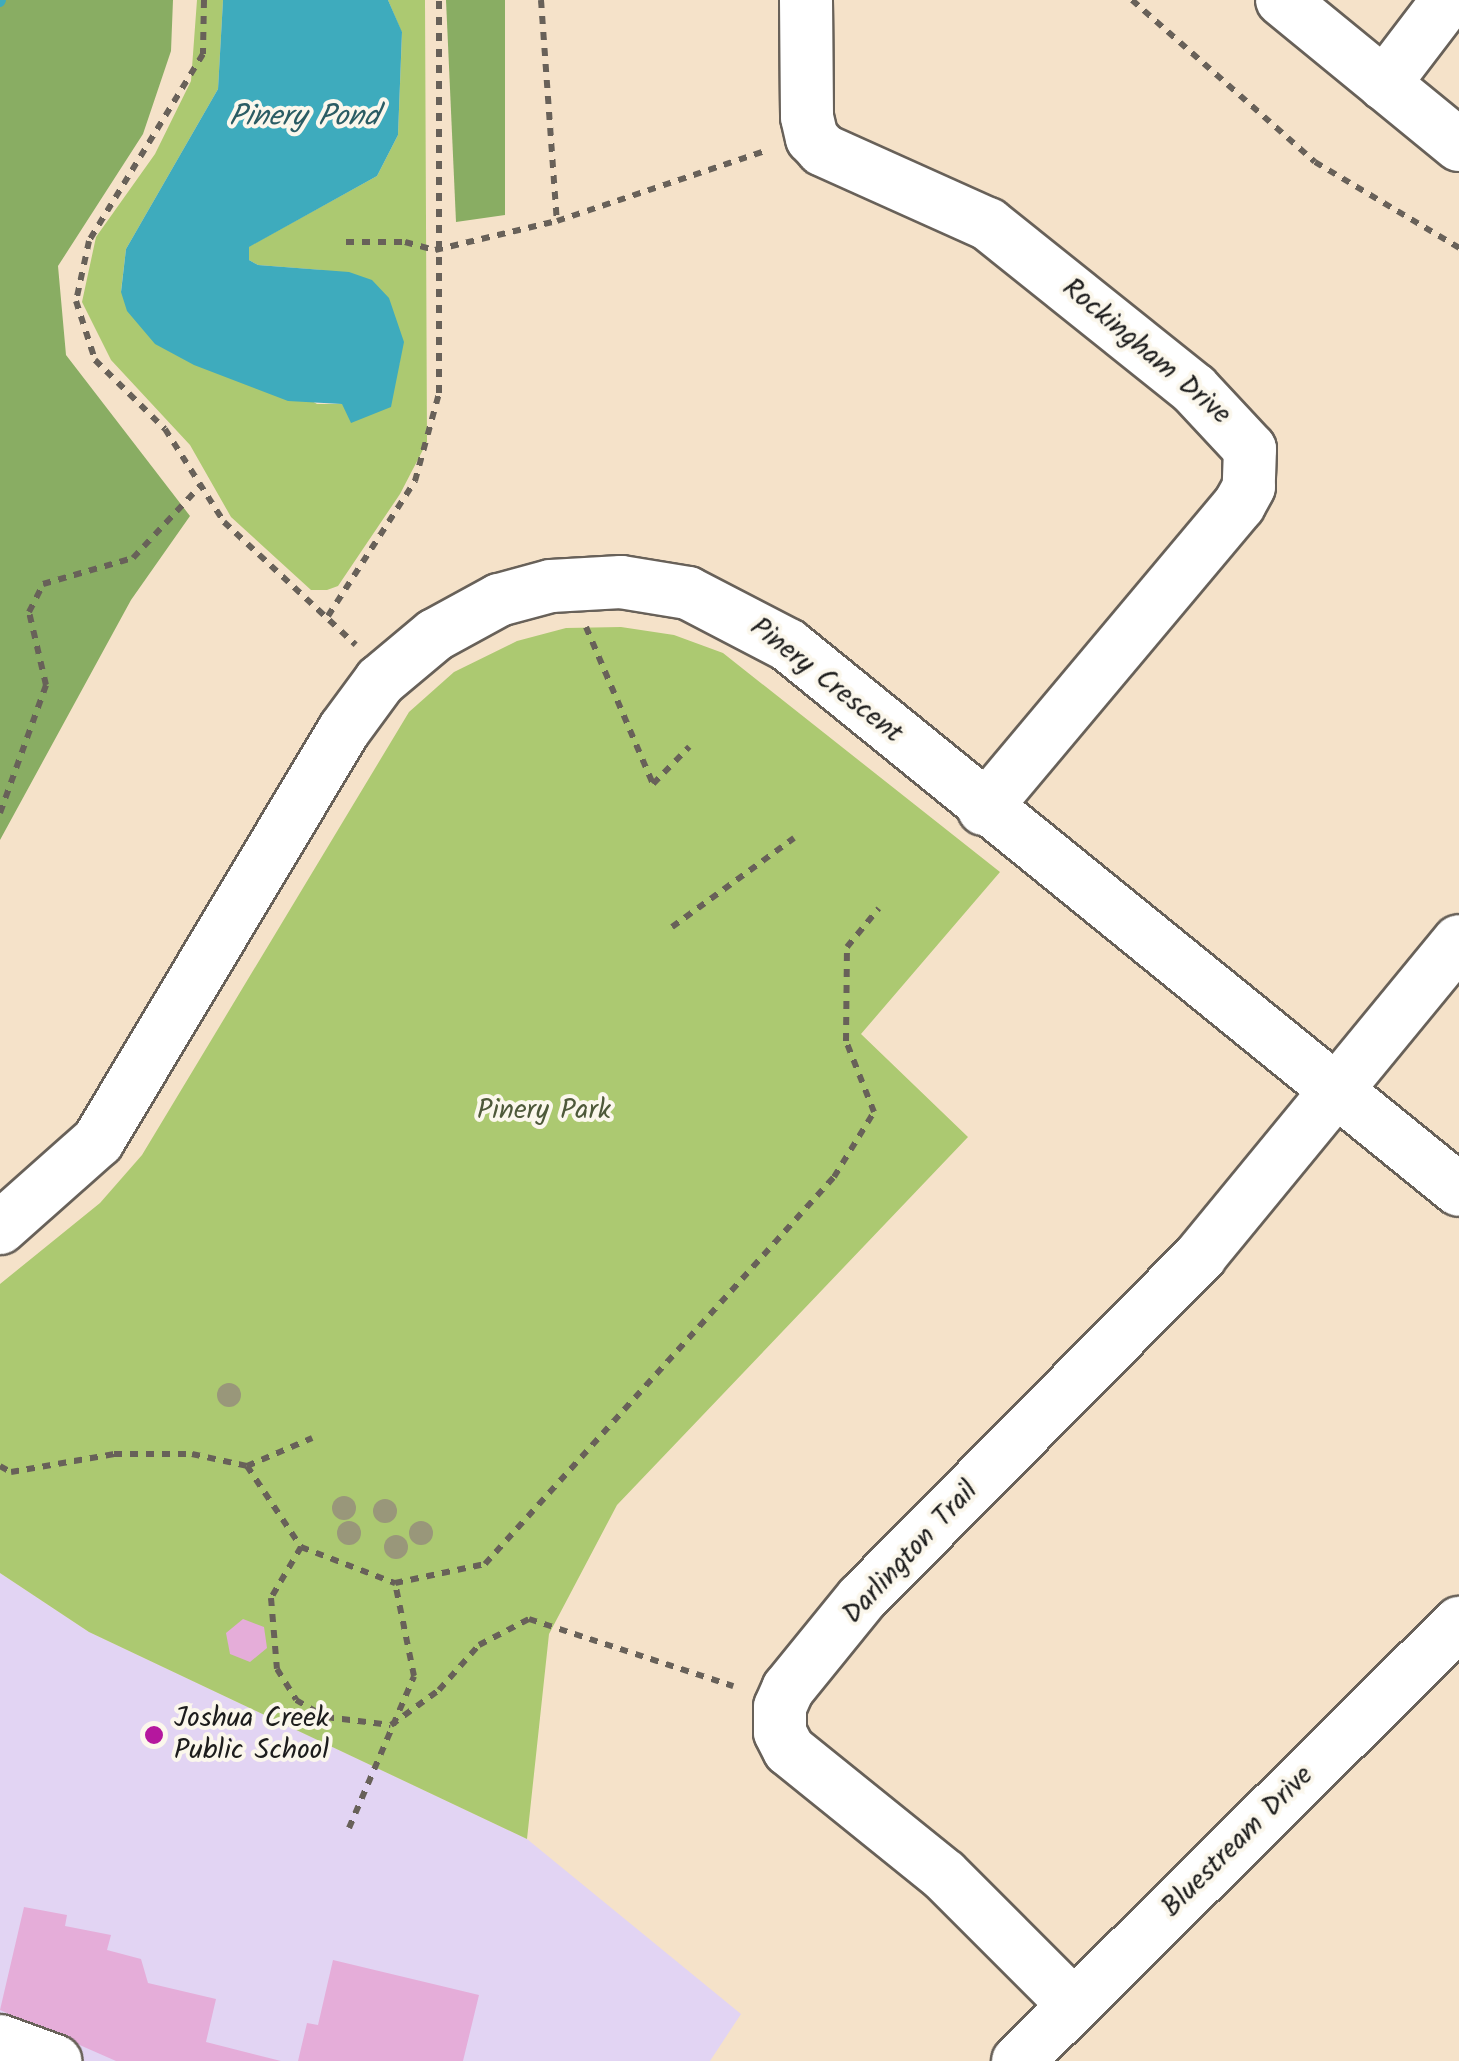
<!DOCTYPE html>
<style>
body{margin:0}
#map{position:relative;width:1459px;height:2061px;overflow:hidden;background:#f5e2c9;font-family:Kalam,sans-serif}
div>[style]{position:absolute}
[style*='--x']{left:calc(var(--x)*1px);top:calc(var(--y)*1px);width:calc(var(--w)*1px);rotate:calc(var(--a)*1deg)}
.built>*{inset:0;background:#e2d4f3}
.green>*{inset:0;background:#acc971}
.forest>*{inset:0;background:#89ad63}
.water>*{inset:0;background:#3eabbd}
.stream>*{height:10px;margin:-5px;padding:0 5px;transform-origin:5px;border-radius:5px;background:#3eabbd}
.building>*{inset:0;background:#e5add9}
.path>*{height:6px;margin-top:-3px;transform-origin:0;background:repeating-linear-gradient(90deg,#686159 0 8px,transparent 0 16px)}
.roads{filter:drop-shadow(2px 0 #686159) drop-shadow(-2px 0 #686159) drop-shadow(0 2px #686159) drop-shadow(0 -2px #686159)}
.minor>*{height:52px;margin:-26px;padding:0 26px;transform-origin:26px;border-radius:26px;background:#fff}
.trees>*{width:24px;height:24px;margin:-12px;border-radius:50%;background:#99977a}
.dots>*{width:28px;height:28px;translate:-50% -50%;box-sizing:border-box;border:5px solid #fbf7ec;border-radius:50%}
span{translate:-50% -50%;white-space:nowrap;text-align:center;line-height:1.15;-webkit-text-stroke:8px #fbf7ec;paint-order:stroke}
.street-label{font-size:28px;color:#1c1c1c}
.park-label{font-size:28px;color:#4e593a}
.poi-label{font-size:28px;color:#1c1c1c}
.left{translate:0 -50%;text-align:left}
.water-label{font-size:30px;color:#2b5c64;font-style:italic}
</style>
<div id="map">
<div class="built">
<div style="clip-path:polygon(0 1573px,89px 1632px,527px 1839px,741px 2014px,710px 2061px,0 2061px)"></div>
</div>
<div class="green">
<div style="clip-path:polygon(197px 0,223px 0,218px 89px,126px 249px,121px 291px,317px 404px,342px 404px,389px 396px,400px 361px,322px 270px,258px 265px,249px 260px,248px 247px,377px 176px,398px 135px,402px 33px,388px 0,425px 0,427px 442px,400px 494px,338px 586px,327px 590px,311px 590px,231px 517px,190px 445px,111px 360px,82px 302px,96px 237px,155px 154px,191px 81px)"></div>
<div style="clip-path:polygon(621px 627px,674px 635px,723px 653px,1000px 872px,861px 1034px,968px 1137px,617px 1505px,549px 1634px,527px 1839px,89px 1632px,0 1573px,0 1284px,100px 1203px,142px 1155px,409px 712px,454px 672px,517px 641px,566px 628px)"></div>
</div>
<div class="forest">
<div style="clip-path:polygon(0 0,173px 0,171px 51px,143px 134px,58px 266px,66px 355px,190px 516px,131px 600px,0 840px)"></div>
<div style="clip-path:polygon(446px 0,505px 0,505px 215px,456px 222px)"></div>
</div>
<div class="water">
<div style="clip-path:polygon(223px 0,388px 0,402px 32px,398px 135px,377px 176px,249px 247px,249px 260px,258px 265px,349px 272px,372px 280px,389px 298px,404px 342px,391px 407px,351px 423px,342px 404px,288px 401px,194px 365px,155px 344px,127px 311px,121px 292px,126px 249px,218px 89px)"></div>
</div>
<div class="stream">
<div style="--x:0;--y:2;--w:2;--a:-63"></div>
</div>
<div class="building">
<div style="clip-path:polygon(243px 1619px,264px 1627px,267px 1648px,250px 1662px,230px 1654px,226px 1633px)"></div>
<div style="clip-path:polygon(24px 1907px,67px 1915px,65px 1926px,111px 1935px,107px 1950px,141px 1959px,148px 1983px,216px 1999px,206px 2042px,281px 2061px,116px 2061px,0 2010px)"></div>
<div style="clip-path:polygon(333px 1960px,479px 1995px,463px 2061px,298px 2061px,307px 2023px,318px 2025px)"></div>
</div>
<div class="path">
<div style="--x:204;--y:0;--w:54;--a:91.1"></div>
<div style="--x:203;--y:54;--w:219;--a:121.4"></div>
<div style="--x:89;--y:241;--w:61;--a:102.2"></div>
<div style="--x:76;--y:301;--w:62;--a:72.1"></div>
<div style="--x:95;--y:360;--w:98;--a:44.6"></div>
<div style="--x:165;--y:429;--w:110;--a:57.6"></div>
<div style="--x:224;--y:522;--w:180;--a:43"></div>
<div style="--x:541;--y:0;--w:222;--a:85.9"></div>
<div style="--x:1132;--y:0;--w:244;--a:41.5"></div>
<div style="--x:1315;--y:162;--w:168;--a:30.8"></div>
<div style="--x:346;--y:242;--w:59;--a:0"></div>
<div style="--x:405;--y:242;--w:31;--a:15"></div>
<div style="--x:435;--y:250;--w:125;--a:-13.4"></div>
<div style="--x:557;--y:221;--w:219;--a:-18.6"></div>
<div style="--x:328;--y:616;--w:161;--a:-57.2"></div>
<div style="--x:415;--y:481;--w:91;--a:-74.7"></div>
<div style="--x:439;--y:393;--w:393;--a:-90"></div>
<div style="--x:586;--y:627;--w:171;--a:66.9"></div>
<div style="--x:653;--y:784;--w:52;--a:-45.8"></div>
<div style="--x:0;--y:813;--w:136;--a:-70.2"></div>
<div style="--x:46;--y:685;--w:75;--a:-103.1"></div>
<div style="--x:29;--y:612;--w:31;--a:-63"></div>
<div style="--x:43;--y:584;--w:94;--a:-16.1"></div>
<div style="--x:133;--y:558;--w:100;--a:-47"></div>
<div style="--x:672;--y:927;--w:151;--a:-36.1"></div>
<div style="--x:0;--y:1466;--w:13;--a:29"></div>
<div style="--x:11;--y:1472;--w:105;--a:-9.9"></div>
<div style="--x:114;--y:1454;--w:78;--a:0"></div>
<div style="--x:192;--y:1454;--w:56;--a:12.3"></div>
<div style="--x:247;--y:1466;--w:97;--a:56.3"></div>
<div style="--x:301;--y:1547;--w:101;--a:21"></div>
<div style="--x:395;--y:1583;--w:92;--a:-11.9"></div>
<div style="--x:485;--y:1564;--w:521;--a:-47.96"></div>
<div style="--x:834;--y:1177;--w:76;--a:-58.4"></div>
<div style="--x:874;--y:1112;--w:76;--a:-111.5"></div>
<div style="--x:846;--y:1041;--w:94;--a:-89.4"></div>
<div style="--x:847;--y:947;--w:50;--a:-50.6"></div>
<div style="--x:247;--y:1466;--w:71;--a:-23.3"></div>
<div style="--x:301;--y:1547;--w:59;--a:120.5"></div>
<div style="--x:271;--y:1598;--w:71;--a:85.2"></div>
<div style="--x:277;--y:1669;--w:36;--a:58"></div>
<div style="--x:296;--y:1700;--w:34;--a:30"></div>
<div style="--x:326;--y:1717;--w:65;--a:7"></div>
<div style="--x:391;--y:1725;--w:59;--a:-36.1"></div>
<div style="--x:439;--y:1690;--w:60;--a:-48.4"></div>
<div style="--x:479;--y:1645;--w:56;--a:-27.5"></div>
<div style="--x:529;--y:1619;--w:215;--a:18.2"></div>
<div style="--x:349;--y:1828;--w:165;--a:-66.8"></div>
<div style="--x:414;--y:1676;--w:95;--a:-101.5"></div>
</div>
<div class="roads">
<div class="minor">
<div style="--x:806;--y:0;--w:117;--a:89.5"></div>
<div style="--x:807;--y:117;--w:22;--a:77"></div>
<div style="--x:812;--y:138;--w:16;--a:47"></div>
<div style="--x:823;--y:150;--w:181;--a:24.2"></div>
<div style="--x:988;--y:224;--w:264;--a:38.7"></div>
<div style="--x:1194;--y:389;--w:82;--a:47"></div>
<div style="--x:1250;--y:449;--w:38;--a:92"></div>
<div style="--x:1249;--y:487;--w:21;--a:119"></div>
<div style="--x:1239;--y:505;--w:397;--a:130"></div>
<div style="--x:1282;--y:0;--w:229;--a:39.3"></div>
<div style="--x:1384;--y:84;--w:106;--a:-52.7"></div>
<div style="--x:0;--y:1228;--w:131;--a:-41.6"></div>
<div style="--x:98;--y:1141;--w:479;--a:-59.1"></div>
<div style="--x:344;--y:730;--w:61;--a:-53.7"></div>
<div style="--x:380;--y:681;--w:72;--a:-39.9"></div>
<div style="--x:435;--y:635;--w:73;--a:-28.7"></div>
<div style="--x:499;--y:600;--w:54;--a:-15.1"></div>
<div style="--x:551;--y:586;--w:70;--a:-3.3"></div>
<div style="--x:621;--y:582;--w:68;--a:9.3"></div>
<div style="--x:688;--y:593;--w:113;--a:27.5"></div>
<div style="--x:788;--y:645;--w:864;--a:39.08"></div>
<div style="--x:1073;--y:2004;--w:182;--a:-135"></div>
<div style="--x:944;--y:1875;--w:199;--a:-141.1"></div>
<div style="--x:789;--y:1750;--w:20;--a:-117"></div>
<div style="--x:780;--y:1732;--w:25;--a:-90"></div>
<div style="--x:780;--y:1707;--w:20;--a:-66"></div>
<div style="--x:788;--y:1689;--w:117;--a:-50.9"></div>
<div style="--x:862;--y:1598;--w:482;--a:-45.3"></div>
<div style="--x:1201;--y:1255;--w:406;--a:-50.6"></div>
<div style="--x:0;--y:2041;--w:59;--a:20"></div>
<div style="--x:1018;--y:2061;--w:622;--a:-44.8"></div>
</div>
</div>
<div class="trees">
<div style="left:229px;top:1395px"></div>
<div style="left:344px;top:1508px"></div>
<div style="left:385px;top:1511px"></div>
<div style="left:349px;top:1533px"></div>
<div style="left:421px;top:1533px"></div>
<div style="left:396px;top:1547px"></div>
</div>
<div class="dots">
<div style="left:154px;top:1735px;background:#b5179e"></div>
</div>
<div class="street-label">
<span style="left:1146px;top:352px;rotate:40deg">Rockingham Drive</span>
<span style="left:826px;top:681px;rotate:38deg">Pinery Crescent</span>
<span style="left:911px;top:1553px;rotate:-47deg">Darlington Trail</span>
<span style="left:1238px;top:1842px;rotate:-45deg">Bluestream Drive</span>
</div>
<div class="park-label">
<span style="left:544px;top:1111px">Pinery Park</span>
</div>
<div class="poi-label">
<span class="left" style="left:174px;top:1735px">Joshua Creek<br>Public School</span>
</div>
<div class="water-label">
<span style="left:304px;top:117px">Pinery Pond</span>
</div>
</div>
